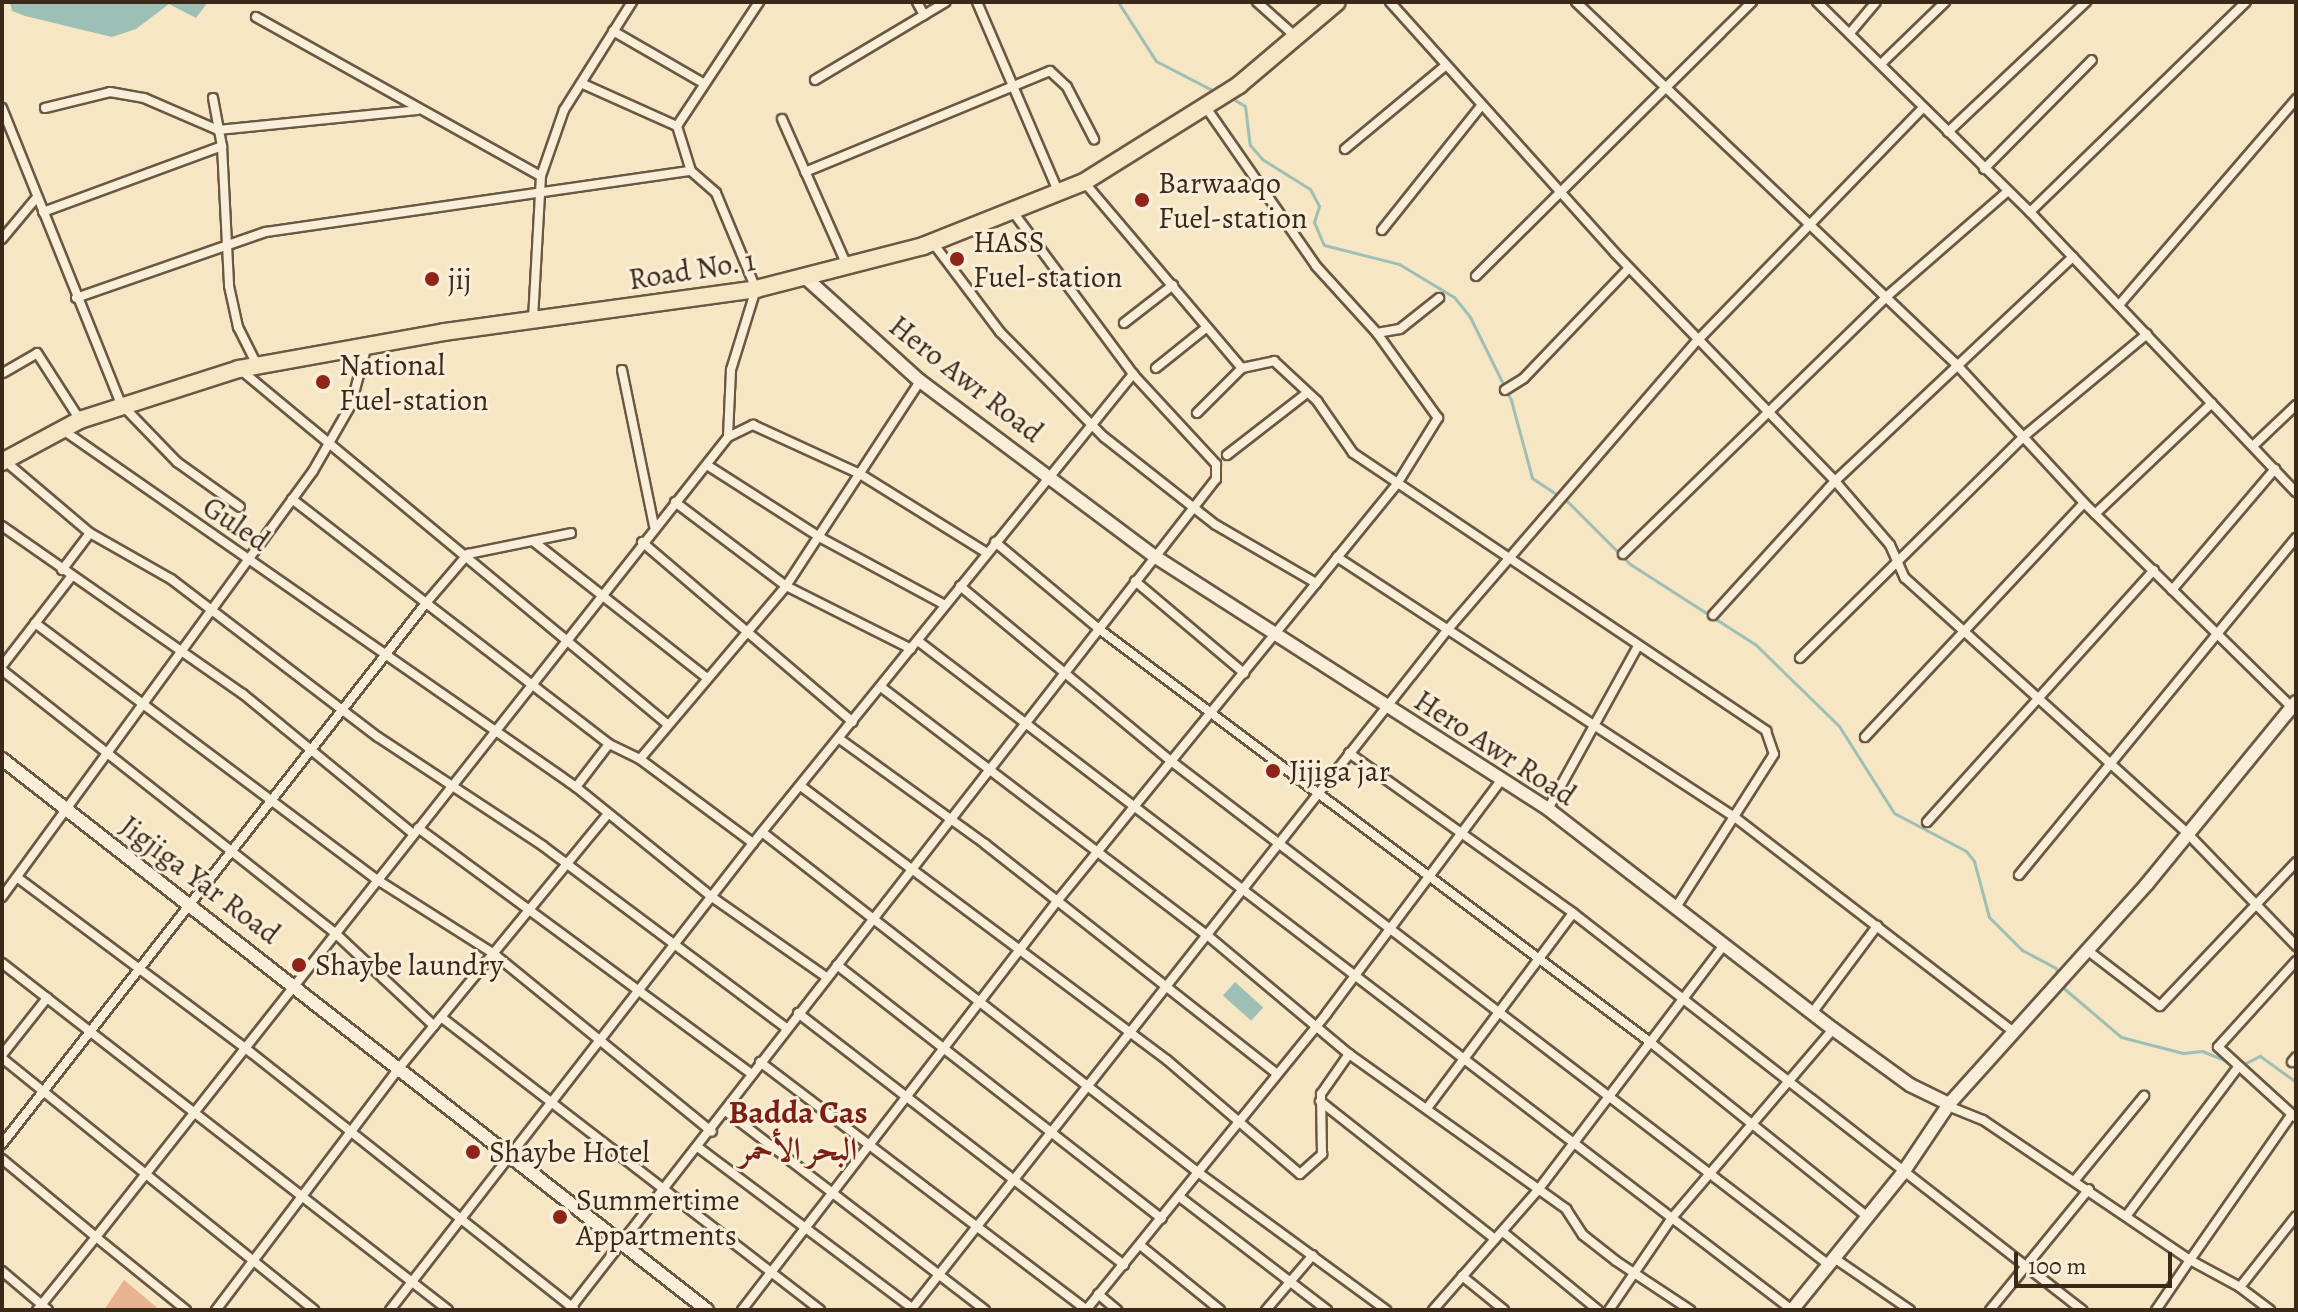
<!DOCTYPE html>
<meta charset="utf-8">
<style>
body{margin:0}
#map{position:relative;width:2298px;height:1312px;overflow:hidden;background:#f6e6c4;font-family:Alegreya,Amiri,serif}
div>[style]{position:absolute}
[style*='--x']{left:calc(var(--x)*1px);top:calc(var(--y)*1px);width:calc(var(--w)*1px);rotate:calc(var(--a)*1deg)}
.water>*{inset:0;background:#9dbfb6;transform-origin:0 0}
.stream>*{height:3px;margin:-1.5px;padding:0 1.5px;transform-origin:1.5px;border-radius:1.5px;background:#9dbfb6}
.building>*{inset:0;background:#e8b490}
.roads{filter:drop-shadow(2px 0 #6a5844) drop-shadow(-2px 0 #6a5844) drop-shadow(0 2px #6a5844) drop-shadow(0 -2px #6a5844)}
.street>*{height:8px;margin:-4px;padding:0 4px;transform-origin:4px;border-radius:4px;background:#f9efd9}
.secondary>*{height:12px;margin:-6px;padding:0 6px;transform-origin:6px;border-radius:6px;background:#f9efd9}
.highway>*{height:16px;margin:-8px;padding:0 8px;transform-origin:8px;border-radius:8px;background:#f6e6c4}
.dots>*{width:22px;height:22px;translate:-50% -50%;box-sizing:border-box;border:4px solid #f9efd9;border-radius:50%}
span{translate:-50% -50%;white-space:nowrap;text-align:center;line-height:1.15;-webkit-text-stroke:6px #f9efd9;paint-order:stroke}
.poi-label{font-size:30px;color:#3b2819}
.left{translate:0 -50%;text-align:left}
.street-label{font-size:30px;color:#3b2819}
.neighbourhood-label{font-size:32px;color:#7a1f14;font-weight:700}
.frame{position:absolute;inset:0;border:4px solid #3b2819;pointer-events:none}
.scale{position:absolute;left:2014px;top:1252px;width:158px;height:36px;box-sizing:border-box;border:4px solid #3b2819;border-top:0;padding-left:10px;font-size:24px;line-height:28px;white-space:nowrap;color:#3b2819;-webkit-text-stroke:6px #f9efd9;paint-order:stroke}
</style>
<div id="map">
<div class="water">
<div style="clip-path:polygon(10px 2px,208px 2px,196px 18px,169px 4px,136px 29px,112px 37px,25px 16px,12px 11px)"></div>
<div style="left:1235px;top:982px;width:38px;height:18px;rotate:42deg"></div>
</div>
<div class="stream">
<div style="--x:1118;--y:2;--w:70;--a:57.2"></div>
<div style="--x:1156;--y:61;--w:65;--a:27.3"></div>
<div style="--x:1230;--y:97;--w:17;--a:31"></div>
<div style="--x:1245;--y:106;--w:39;--a:83"></div>
<div style="--x:1250;--y:145;--w:18;--a:49"></div>
<div style="--x:1262;--y:159;--w:57;--a:32"></div>
<div style="--x:1310;--y:189;--w:19;--a:62"></div>
<div style="--x:1319;--y:206;--w:17;--a:107"></div>
<div style="--x:1314;--y:222;--w:25;--a:67"></div>
<div style="--x:1324;--y:245;--w:77;--a:14.2"></div>
<div style="--x:1399;--y:264;--w:64;--a:31"></div>
<div style="--x:1454;--y:297;--w:26;--a:51"></div>
<div style="--x:1470;--y:317;--w:93;--a:63.7"></div>
<div style="--x:1511;--y:400;--w:81;--a:74.9"></div>
<div style="--x:1532;--y:478;--w:43;--a:33.7"></div>
<div style="--x:1568;--y:502;--w:88;--a:45"></div>
<div style="--x:1630;--y:564;--w:150;--a:32.7"></div>
<div style="--x:1756;--y:645;--w:116;--a:44.3"></div>
<div style="--x:1839;--y:726;--w:103;--a:57.7"></div>
<div style="--x:1894;--y:813;--w:81;--a:27.8"></div>
<div style="--x:1966;--y:851;--w:13;--a:51"></div>
<div style="--x:1974;--y:861;--w:58;--a:75"></div>
<div style="--x:1989;--y:917;--w:47;--a:45"></div>
<div style="--x:2022;--y:950;--w:38;--a:28"></div>
<div style="--x:2056;--y:968;--w:10;--a:79"></div>
<div style="--x:2060;--y:985;--w:80;--a:40.4"></div>
<div style="--x:2121;--y:1037;--w:64;--a:14.5"></div>
<div style="--x:2183;--y:1053;--w:19;--a:-6"></div>
<div style="--x:2202;--y:1051;--w:31;--a:22"></div>
<div style="--x:2242;--y:1065;--w:20;--a:-27"></div>
<div style="--x:2260;--y:1056;--w:44;--a:35.8"></div>
</div>
<div class="building">
<div style="clip-path:polygon(124px 1280px,160px 1310px,104px 1310px)"></div>
</div>
<div class="roads">
<div class="street">
<div style="--x:917;--y:2;--w:15;--a:62"></div>
<div style="--x:977;--y:2;--w:208;--a:66.8"></div>
<div style="--x:1257;--y:2;--w:51;--a:41.8"></div>
<div style="--x:1390;--y:2;--w:337;--a:48.1"></div>
<div style="--x:1615;--y:253;--w:317;--a:46"></div>
<div style="--x:1835;--y:481;--w:84;--a:49.3"></div>
<div style="--x:1890;--y:545;--w:36;--a:66"></div>
<div style="--x:1905;--y:578;--w:382;--a:42.1"></div>
<div style="--x:2188;--y:834;--w:156;--a:46"></div>
<div style="--x:1576;--y:2;--w:523;--a:43.61"></div>
<div style="--x:1955;--y:363;--w:190;--a:47.3"></div>
<div style="--x:2084;--y:503;--w:296;--a:44.5"></div>
<div style="--x:1817;--y:2;--w:299;--a:44.6"></div>
<div style="--x:2030;--y:212;--w:386;--a:46.5"></div>
<div style="--x:256;--y:17;--w:326;--a:29.2"></div>
<div style="--x:613;--y:31;--w:104;--a:30"></div>
<div style="--x:1850;--y:33;--w:40;--a:-50"></div>
<div style="--x:1882;--y:63;--w:88;--a:-44.1"></div>
<div style="--x:815;--y:80;--w:152;--a:-30.8"></div>
<div style="--x:583;--y:84;--w:103;--a:24.1"></div>
<div style="--x:213;--y:98;--w:49;--a:79.4"></div>
<div style="--x:222;--y:146;--w:140;--a:87.1"></div>
<div style="--x:229;--y:286;--w:42;--a:77.6"></div>
<div style="--x:238;--y:327;--w:42;--a:63.4"></div>
<div style="--x:1205;--y:106;--w:195;--a:55.2"></div>
<div style="--x:1316;--y:266;--w:91;--a:47.7"></div>
<div style="--x:1377;--y:333;--w:23;--a:-10"></div>
<div style="--x:1400;--y:329;--w:50;--a:-38.5"></div>
<div style="--x:2;--y:108;--w:319;--a:68.1"></div>
<div style="--x:121;--y:404;--w:81;--a:46"></div>
<div style="--x:177;--y:462;--w:77;--a:35.5"></div>
<div style="--x:45;--y:108;--w:67;--a:-13.8"></div>
<div style="--x:110;--y:92;--w:35;--a:10"></div>
<div style="--x:144;--y:98;--w:81;--a:23.4"></div>
<div style="--x:218;--y:130;--w:200;--a:-5.7"></div>
<div style="--x:782;--y:119;--w:163;--a:66.1"></div>
<div style="--x:1948;--y:132;--w:190;--a:-43.3"></div>
<div style="--x:1345;--y:149;--w:131;--a:-39.7"></div>
<div style="--x:1984;--y:169;--w:153;--a:-45.3"></div>
<div style="--x:691;--y:171;--w:47;--a:-107.3"></div>
<div style="--x:677;--y:126;--w:149;--a:-56.5"></div>
<div style="--x:805;--y:172;--w:265;--a:-22.4"></div>
<div style="--x:1050;--y:71;--w:23;--a:43"></div>
<div style="--x:1067;--y:87;--w:59;--a:62.6"></div>
<div style="--x:1084;--y:182;--w:244;--a:49.7"></div>
<div style="--x:43;--y:212;--w:191;--a:-20.2"></div>
<div style="--x:2030;--y:212;--w:301;--a:-44.2"></div>
<div style="--x:1382;--y:230;--w:159;--a:-51.4"></div>
<div style="--x:2;--y:239;--w:55;--a:-50.2"></div>
<div style="--x:933;--y:243;--w:111;--a:53"></div>
<div style="--x:1000;--y:332;--w:148;--a:45.3"></div>
<div style="--x:1104;--y:437;--w:142;--a:38.2"></div>
<div style="--x:1216;--y:525;--w:116;--a:30.1"></div>
<div style="--x:1476;--y:276;--w:389;--a:-44.8"></div>
<div style="--x:76;--y:298;--w:201;--a:-19.2"></div>
<div style="--x:266;--y:232;--w:429;--a:-8.2"></div>
<div style="--x:691;--y:171;--w:33;--a:41"></div>
<div style="--x:716;--y:193;--w:104;--a:67.4"></div>
<div style="--x:756;--y:289;--w:85;--a:107.2"></div>
<div style="--x:731;--y:370;--w:67;--a:92.6"></div>
<div style="--x:2119;--y:305;--w:272;--a:-49.3"></div>
<div style="--x:533;--y:319;--w:143;--a:-86.8"></div>
<div style="--x:541;--y:176;--w:70;--a:-70.8"></div>
<div style="--x:564;--y:110;--w:128;--a:-57.8"></div>
<div style="--x:1124;--y:323;--w:62;--a:-37.8"></div>
<div style="--x:1156;--y:368;--w:65;--a:-38.8"></div>
<div style="--x:622;--y:370;--w:159;--a:78.4"></div>
<div style="--x:242;--y:371;--w:551;--a:39.7"></div>
<div style="--x:3;--y:373;--w:39;--a:-30"></div>
<div style="--x:37;--y:353;--w:80;--a:57.3"></div>
<div style="--x:1505;--y:390;--w:22;--a:-32"></div>
<div style="--x:1524;--y:378;--w:152;--a:-46.3"></div>
<div style="--x:1197;--y:413;--w:64;--a:-45"></div>
<div style="--x:1242;--y:368;--w:33;--a:-12"></div>
<div style="--x:1274;--y:361;--w:59;--a:42.9"></div>
<div style="--x:1317;--y:401;--w:63;--a:55.3"></div>
<div style="--x:1353;--y:453;--w:498;--a:33.9"></div>
<div style="--x:1766;--y:731;--w:24;--a:71"></div>
<div style="--x:1774;--y:754;--w:182;--a:122.6"></div>
<div style="--x:63;--y:430;--w:625;--a:34.83"></div>
<div style="--x:576;--y:787;--w:175;--a:39"></div>
<div style="--x:712;--y:897;--w:138;--a:35"></div>
<div style="--x:2253;--y:446;--w:59;--a:-43.6"></div>
<div style="--x:1227;--y:455;--w:101;--a:-37.8"></div>
<div style="--x:5;--y:461;--w:111;--a:40.3"></div>
<div style="--x:90;--y:533;--w:93;--a:29.6"></div>
<div style="--x:171;--y:579;--w:260;--a:37.4"></div>
<div style="--x:378;--y:737;--w:198;--a:33.4"></div>
<div style="--x:543;--y:846;--w:304;--a:36.8"></div>
<div style="--x:707;--y:465;--w:135;--a:32.6"></div>
<div style="--x:821;--y:538;--w:141;--a:28.4"></div>
<div style="--x:292;--y:499;--w:170;--a:37.8"></div>
<div style="--x:426;--y:603;--w:65;--a:-49.4"></div>
<div style="--x:468;--y:554;--w:105;--a:-11.5"></div>
<div style="--x:675;--y:502;--w:139;--a:37.1"></div>
<div style="--x:786;--y:586;--w:140;--a:26.7"></div>
<div style="--x:2095;--y:514;--w:161;--a:-43.5"></div>
<div style="--x:2;--y:526;--w:294;--a:34.9"></div>
<div style="--x:243;--y:694;--w:219;--a:39.4"></div>
<div style="--x:533;--y:541;--w:220;--a:38.2"></div>
<div style="--x:642;--y:542;--w:277;--a:40.5"></div>
<div style="--x:995;--y:542;--w:136;--a:39.9"></div>
<div style="--x:1099;--y:629;--w:689;--a:36.85"></div>
<div style="--x:1650;--y:1042;--w:280;--a:38.8"></div>
<div style="--x:1623;--y:554;--w:366;--a:-44.3"></div>
<div style="--x:1885;--y:298;--w:162;--a:-41"></div>
<div style="--x:1337;--y:557;--w:472;--a:33.2"></div>
<div style="--x:1732;--y:815;--w:354;--a:37.6"></div>
<div style="--x:62;--y:570;--w:46;--a:-52.9"></div>
<div style="--x:1135;--y:581;--w:143;--a:40.2"></div>
<div style="--x:960;--y:586;--w:274;--a:39.7"></div>
<div style="--x:1171;--y:761;--w:829;--a:37.45"></div>
<div style="--x:2172;--y:590;--w:159;--a:-49.6"></div>
<div style="--x:1713;--y:615;--w:181;--a:-47.7"></div>
<div style="--x:1835;--y:481;--w:327;--a:-43.3"></div>
<div style="--x:35;--y:623;--w:426;--a:36.9"></div>
<div style="--x:376;--y:879;--w:140;--a:32.4"></div>
<div style="--x:494;--y:954;--w:281;--a:39.2"></div>
<div style="--x:918;--y:641;--w:1101;--a:37.43"></div>
<div style="--x:1800;--y:658;--w:314;--a:-44.7"></div>
<div style="--x:2023;--y:437;--w:161;--a:-39.7"></div>
<div style="--x:2;--y:666;--w:113;--a:-52.2"></div>
<div style="--x:2;--y:670;--w:423;--a:38.3"></div>
<div style="--x:334;--y:932;--w:137;--a:43.2"></div>
<div style="--x:881;--y:687;--w:410;--a:37.3"></div>
<div style="--x:1207;--y:935;--w:185;--a:40"></div>
<div style="--x:1349;--y:1054;--w:267;--a:35.5"></div>
<div style="--x:1566;--y:1209;--w:31;--a:57"></div>
<div style="--x:1583;--y:1235;--w:42;--a:38.2"></div>
<div style="--x:1616;--y:1261;--w:89;--a:33.5"></div>
<div style="--x:1865;--y:737;--w:320;--a:-46.9"></div>
<div style="--x:841;--y:740;--w:178;--a:35.8"></div>
<div style="--x:985;--y:844;--w:370;--a:38.2"></div>
<div style="--x:1349;--y:753;--w:275;--a:35.5"></div>
<div style="--x:1573;--y:913;--w:646;--a:37.95"></div>
<div style="--x:576;--y:787;--w:54;--a:-52.5"></div>
<div style="--x:802;--y:787;--w:456;--a:36.8"></div>
<div style="--x:1167;--y:1060;--w:175;--a:40.6"></div>
<div style="--x:1300;--y:1174;--w:30;--a:-42"></div>
<div style="--x:1322;--y:1154;--w:60;--a:-91"></div>
<div style="--x:1321;--y:1094;--w:49;--a:-55"></div>
<div style="--x:1548;--y:809;--w:184;--a:-61.1"></div>
<div style="--x:1927;--y:822;--w:339;--a:-48"></div>
<div style="--x:418;--y:828;--w:415;--a:36.4"></div>
<div style="--x:762;--y:832;--w:554;--a:37.97"></div>
<div style="--x:1199;--y:1173;--w:232;--a:36.2"></div>
<div style="--x:753;--y:843;--w:141;--a:-143.4"></div>
<div style="--x:640;--y:759;--w:226;--a:-49.8"></div>
<div style="--x:786;--y:586;--w:245;--a:-56.8"></div>
<div style="--x:2019;--y:875;--w:436;--a:-50.6"></div>
<div style="--x:18;--y:878;--w:282;--a:36.8"></div>
<div style="--x:244;--y:1047;--w:421;--a:38.4"></div>
<div style="--x:2;--y:897;--w:527;--a:-53.87"></div>
<div style="--x:313;--y:471;--w:76;--a:-60.1"></div>
<div style="--x:351;--y:405;--w:62;--a:-75.1"></div>
<div style="--x:2087;--y:950;--w:92;--a:37.5"></div>
<div style="--x:2160;--y:1006;--w:198;--a:-46.6"></div>
<div style="--x:2;--y:963;--w:565;--a:37.88"></div>
<div style="--x:837;--y:965;--w:412;--a:38"></div>
<div style="--x:798;--y:1013;--w:412;--a:37.7"></div>
<div style="--x:1812;--y:1013;--w:109;--a:-53.2"></div>
<div style="--x:441;--y:1017;--w:479;--a:37.7"></div>
<div style="--x:2;--y:1055;--w:73;--a:-51.7"></div>
<div style="--x:2;--y:1058;--w:401;--a:38.9"></div>
<div style="--x:760;--y:1062;--w:409;--a:37.2"></div>
<div style="--x:2292;--y:1062;--w:6;--a:-51"></div>
<div style="--x:1320;--y:1101;--w:223;--a:38.3"></div>
<div style="--x:1948;--y:1106;--w:38;--a:22"></div>
<div style="--x:1983;--y:1120;--w:250;--a:34.1"></div>
<div style="--x:2190;--y:1260;--w:178;--a:-55.1"></div>
<div style="--x:1428;--y:1107;--w:242;--a:-53.2"></div>
<div style="--x:727;--y:1112;--w:325;--a:37.5"></div>
<div style="--x:2295;--y:1117;--w:104;--a:-137.7"></div>
<div style="--x:2218;--y:1047;--w:116;--a:-47.8"></div>
<div style="--x:2;--y:1144;--w:687;--a:-51.91"></div>
<div style="--x:426;--y:603;--w:231;--a:37.6"></div>
<div style="--x:609;--y:744;--w:34;--a:26"></div>
<div style="--x:699;--y:1148;--w:270;--a:36.9"></div>
<div style="--x:2;--y:1159;--w:122;--a:39.7"></div>
<div style="--x:96;--y:1237;--w:94;--a:128.9"></div>
<div style="--x:2075;--y:1180;--w:109;--a:-50.6"></div>
<div style="--x:1181;--y:1198;--w:184;--a:37.5"></div>
<div style="--x:2127;--y:1215;--w:186;--a:-53.1"></div>
<div style="--x:1503;--y:1232;--w:123;--a:39.4"></div>
<div style="--x:1140;--y:1245;--w:103;--a:39.1"></div>
<div style="--x:1834;--y:1258;--w:92;--a:34.4"></div>
<div style="--x:2;--y:1271;--w:60;--a:40.3"></div>
<div style="--x:1462;--y:1276;--w:54;--a:39"></div>
<div style="--x:1098;--y:1294;--w:25;--a:40"></div>
<div style="--x:186;--y:1310;--w:116;--a:-141"></div>
<div style="--x:96;--y:1237;--w:1020;--a:-51.69"></div>
<div style="--x:728;--y:437;--w:28;--a:-26"></div>
<div style="--x:753;--y:425;--w:118;--a:24.6"></div>
<div style="--x:860;--y:474;--w:150;--a:31.9"></div>
<div style="--x:216;--y:1310;--w:305;--a:-52.9"></div>
<div style="--x:400;--y:1067;--w:326;--a:-50.6"></div>
<div style="--x:390;--y:1310;--w:591;--a:-52.14"></div>
<div style="--x:753;--y:843;--w:604;--a:-50.98"></div>
<div style="--x:569;--y:1310;--w:1053;--a:-52.1"></div>
<div style="--x:1216;--y:479;--w:15;--a:-90"></div>
<div style="--x:1216;--y:464;--w:122;--a:-132.7"></div>
<div style="--x:1133;--y:374;--w:200;--a:-126.5"></div>
<div style="--x:742;--y:1310;--w:518;--a:-52.38"></div>
<div style="--x:1058;--y:900;--w:537;--a:-50.82"></div>
<div style="--x:1397;--y:484;--w:78;--a:-58.2"></div>
<div style="--x:1438;--y:418;--w:105;--a:-125.7"></div>
<div style="--x:911;--y:1310;--w:867;--a:-51.74"></div>
<div style="--x:1448;--y:629;--w:381;--a:-49.2"></div>
<div style="--x:1697;--y:341;--w:325;--a:-45.9"></div>
<div style="--x:1086;--y:1310;--w:382;--a:-50.9"></div>
<div style="--x:1327;--y:1013;--w:291;--a:-53.2"></div>
<div style="--x:1266;--y:1310;--w:72;--a:-49.5"></div>
<div style="--x:1433;--y:1310;--w:159;--a:-48.8"></div>
<div style="--x:1538;--y:1190;--w:309;--a:-52.8"></div>
<div style="--x:1609;--y:1310;--w:110;--a:-55.7"></div>
<div style="--x:1671;--y:1219;--w:250;--a:-49.5"></div>
<div style="--x:1990;--y:1310;--w:156;--a:-50.7"></div>
<div style="--x:2156;--y:1310;--w:60;--a:-55.8"></div>
<div style="--x:2190;--y:1260;--w:57;--a:28.4"></div>
<div style="--x:2270;--y:1310;--w:38;--a:-143"></div>
<div style="--x:2240;--y:1287;--w:90;--a:-51.7"></div>
</div>
<div class="secondary">
<div style="--x:807;--y:279;--w:152;--a:42.1"></div>
<div style="--x:920;--y:381;--w:292;--a:36.8"></div>
<div style="--x:1154;--y:556;--w:468;--a:32.7"></div>
<div style="--x:1548;--y:809;--w:360;--a:37.7"></div>
<div style="--x:1833;--y:1029;--w:95;--a:36"></div>
<div style="--x:1910;--y:1085;--w:43;--a:26"></div>
<div style="--x:2;--y:759;--w:895;--a:38.01"></div>
<div style="--x:1792;--y:1310;--w:175;--a:-51"></div>
<div style="--x:1902;--y:1174;--w:84;--a:-56.1"></div>
<div style="--x:1949;--y:1104;--w:296;--a:-48"></div>
<div style="--x:2147;--y:884;--w:235;--a:-50.7"></div>
</div>
<div class="highway">
<div style="--x:2;--y:462;--w:89;--a:-28.3"></div>
<div style="--x:80;--y:420;--w:167;--a:-17.8"></div>
<div style="--x:239;--y:369;--w:208;--a:-10.2"></div>
<div style="--x:444;--y:332;--w:315;--a:-7.8"></div>
<div style="--x:756;--y:289;--w:172;--a:-14.4"></div>
<div style="--x:923;--y:246;--w:173;--a:-21.7"></div>
<div style="--x:1084;--y:182;--w:183;--a:-32"></div>
<div style="--x:1239;--y:85;--w:128;--a:-40.3"></div>
</div>
</div>
<div class="dots">
<div style="left:1142px;top:200px;background:#8f2418"></div>
<div style="left:957px;top:259px;background:#8f2418"></div>
<div style="left:432px;top:279px;background:#8f2418"></div>
<div style="left:323px;top:382px;background:#8f2418"></div>
<div style="left:1273px;top:771px;background:#8f2418"></div>
<div style="left:299px;top:965px;background:#8f2418"></div>
<div style="left:473px;top:1152px;background:#8f2418"></div>
<div style="left:560px;top:1217px;background:#8f2418"></div>
</div>
<div class="poi-label">
<span class="left" style="left:1158px;top:200px">Barwaaqo<br>Fuel-station</span>
<span class="left" style="left:973px;top:259px">HASS<br>Fuel-station</span>
<span class="left" style="left:448px;top:279px">jij</span>
<span class="left" style="left:339px;top:382px">National<br>Fuel-station</span>
<span class="left" style="left:1289px;top:771px">Jijiga jar</span>
<span class="left" style="left:315px;top:965px">Shaybe laundry</span>
<span class="left" style="left:489px;top:1152px">Shaybe Hotel</span>
<span class="left" style="left:576px;top:1217px">Summertime<br>Appartments</span>
</div>
<div class="street-label">
<span style="left:692px;top:270px;rotate:-9deg">Road No. 1</span>
<span style="left:966px;top:379px;rotate:38deg">Hero Awr Road</span>
<span style="left:236px;top:524px;rotate:34deg">Guled</span>
<span style="left:1495px;top:748px;rotate:33deg">Hero Awr Road</span>
<span style="left:200px;top:880px;rotate:37deg">Jigjiga Yar Road</span>
</div>
<div class="neighbourhood-label">
<span style="left:798px;top:1131px">Badda Cas<br>البحر الأحمر</span>
</div>
<div class="frame"></div>
<div class="scale">100 m</div>
</div>
